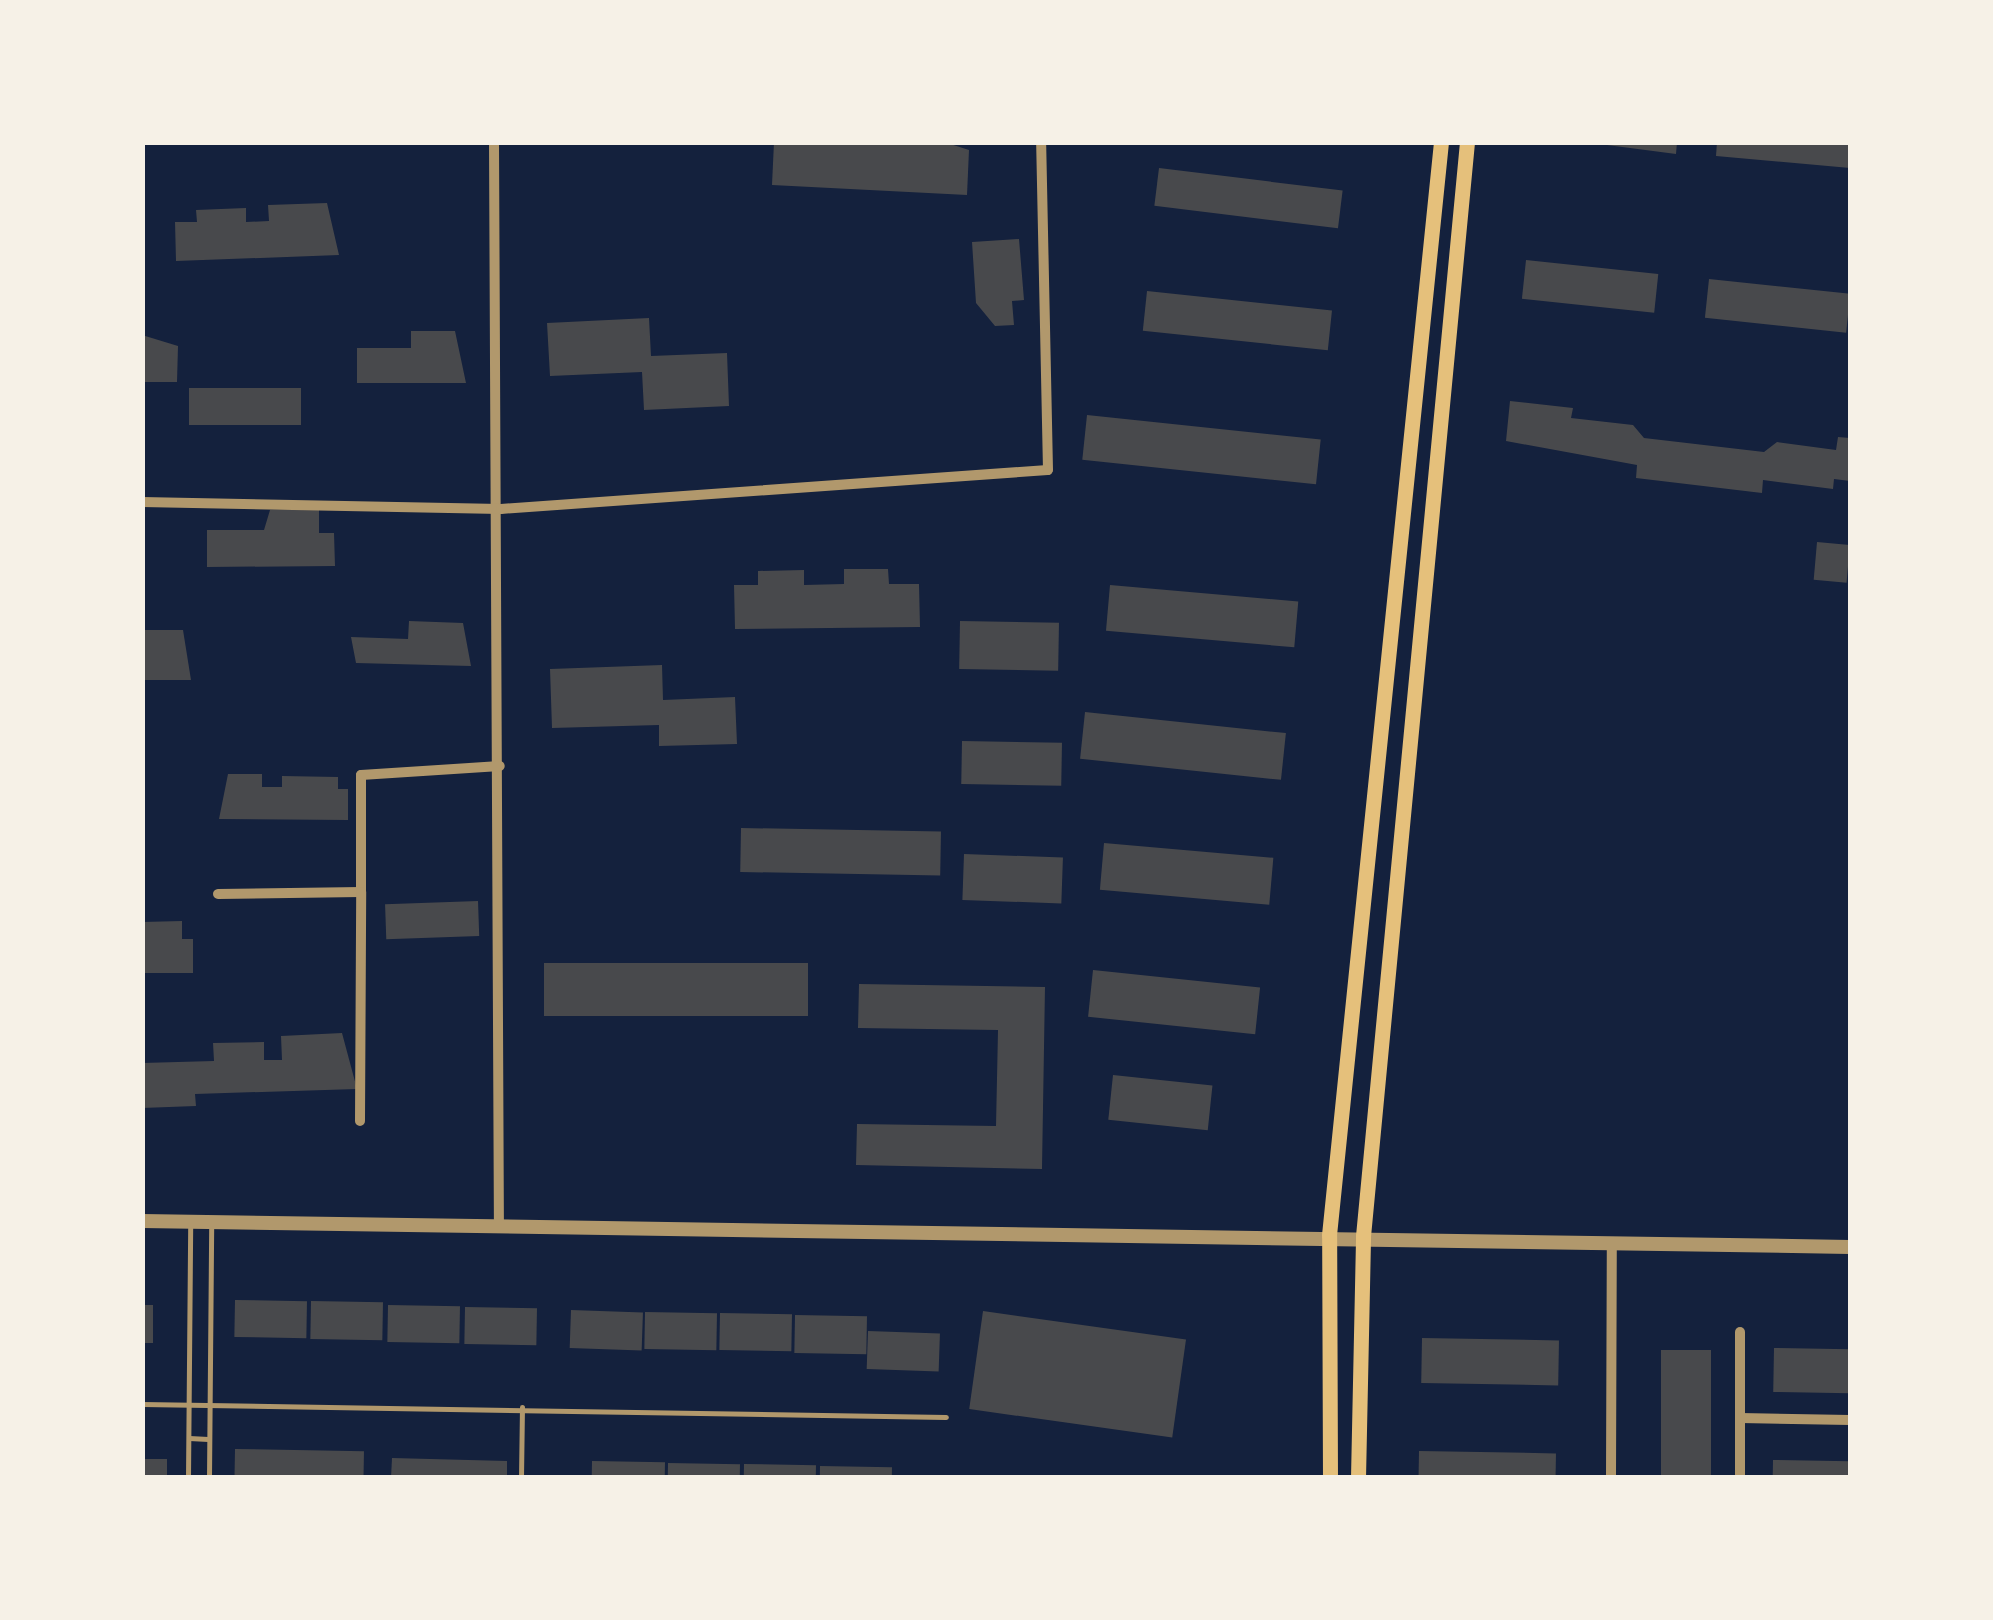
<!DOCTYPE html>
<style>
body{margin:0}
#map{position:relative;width:1993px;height:1620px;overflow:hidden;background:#14213d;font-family:"Roboto Serif",serif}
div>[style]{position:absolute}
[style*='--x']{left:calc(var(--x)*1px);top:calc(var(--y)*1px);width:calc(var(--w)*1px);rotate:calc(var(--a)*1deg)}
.building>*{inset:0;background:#48494c;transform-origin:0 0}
.service>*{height:5px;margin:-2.5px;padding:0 2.5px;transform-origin:2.5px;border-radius:2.5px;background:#b1986c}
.minor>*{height:10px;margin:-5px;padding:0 5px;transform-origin:5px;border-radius:5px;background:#b1986c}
.tertiary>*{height:14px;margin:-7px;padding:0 7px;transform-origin:7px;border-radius:7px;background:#b1986c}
.secondary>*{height:15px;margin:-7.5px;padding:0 7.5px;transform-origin:7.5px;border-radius:7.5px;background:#e5c07b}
span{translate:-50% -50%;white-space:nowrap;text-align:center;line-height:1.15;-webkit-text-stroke:10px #f6f1e7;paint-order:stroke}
.frame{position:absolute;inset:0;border:145px solid #f6f1e7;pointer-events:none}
</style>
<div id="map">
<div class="building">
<div style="clip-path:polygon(774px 142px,944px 142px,969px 150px,967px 195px,772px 185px)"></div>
<div style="clip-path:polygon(1584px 142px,1677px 142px,1676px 154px)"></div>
<div style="clip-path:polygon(1717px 142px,1850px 142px,1850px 168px,1716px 156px)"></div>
<div style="left:1159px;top:168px;width:185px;height:38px;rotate:7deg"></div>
<div style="clip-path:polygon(327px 203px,339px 255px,176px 261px,175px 222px,197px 222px,196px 210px,246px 208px,246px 222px,269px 221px,268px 205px)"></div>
<div style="clip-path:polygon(1019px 239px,1024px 300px,1012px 301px,1014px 325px,995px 326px,976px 303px,972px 242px)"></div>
<div style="left:1526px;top:260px;width:133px;height:39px;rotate:6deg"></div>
<div style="left:1709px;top:279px;width:142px;height:39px;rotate:6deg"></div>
<div style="left:1147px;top:291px;width:186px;height:40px;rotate:6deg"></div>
<div style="clip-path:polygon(649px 318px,651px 356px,727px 353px,729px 406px,644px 410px,642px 372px,550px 376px,547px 323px)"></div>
<div style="clip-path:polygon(411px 331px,455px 331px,466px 383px,357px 383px,357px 348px,411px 348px)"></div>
<div style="clip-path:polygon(142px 335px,178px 346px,177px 382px,142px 382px)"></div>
<div style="left:189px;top:388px;width:112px;height:37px"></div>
<div style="clip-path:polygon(1510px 401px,1573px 408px,1571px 418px,1633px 425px,1644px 438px,1764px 452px,1777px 442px,1836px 450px,1838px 437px,1850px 438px,1850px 481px,1834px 479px,1833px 489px,1763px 480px,1762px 493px,1636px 478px,1637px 465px,1506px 441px)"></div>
<div style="left:1087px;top:415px;width:235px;height:45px;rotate:6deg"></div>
<div style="clip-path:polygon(270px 510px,319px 510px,319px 533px,334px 533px,335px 566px,207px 567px,207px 530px,264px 530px)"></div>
<div style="left:1817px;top:542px;width:33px;height:38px;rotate:5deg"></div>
<div style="clip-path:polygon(844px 569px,888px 569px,889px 584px,919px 584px,920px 627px,735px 629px,734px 585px,758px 585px,758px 571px,804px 570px,804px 585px,844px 584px)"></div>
<div style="left:1110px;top:585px;width:189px;height:46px;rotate:5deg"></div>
<div style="clip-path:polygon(409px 621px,463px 623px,471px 666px,356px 663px,351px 637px,408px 639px)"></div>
<div style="left:960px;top:621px;width:99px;height:48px;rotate:1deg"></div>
<div style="clip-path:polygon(142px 630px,183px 630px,191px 680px,142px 680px)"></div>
<div style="clip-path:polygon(662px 665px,663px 700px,735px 697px,737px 744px,659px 746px,659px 725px,552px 728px,550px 669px)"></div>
<div style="left:1085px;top:712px;width:202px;height:47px;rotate:6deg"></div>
<div style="left:962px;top:741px;width:100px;height:43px;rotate:1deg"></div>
<div style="clip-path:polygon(228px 774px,262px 774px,262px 787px,282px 787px,282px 776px,338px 777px,338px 789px,348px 789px,348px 820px,219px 819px)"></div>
<div style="left:741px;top:828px;width:200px;height:44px;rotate:1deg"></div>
<div style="left:1104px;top:843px;width:170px;height:47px;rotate:5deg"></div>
<div style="left:964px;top:854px;width:99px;height:46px;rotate:2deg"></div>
<div style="left:478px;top:901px;width:35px;height:93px;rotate:88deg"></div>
<div style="clip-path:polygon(182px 921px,182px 939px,193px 939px,193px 973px,142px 973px,142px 922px)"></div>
<div style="left:808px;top:963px;width:53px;height:264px;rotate:90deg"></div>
<div style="left:1093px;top:970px;width:168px;height:47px;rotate:6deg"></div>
<div style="clip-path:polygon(859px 984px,1045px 987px,1042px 1169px,856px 1165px,857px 1124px,996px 1126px,998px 1030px,858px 1028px)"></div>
<div style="clip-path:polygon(342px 1033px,357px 1089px,195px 1094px,196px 1106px,142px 1108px,142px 1063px,214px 1061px,213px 1043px,264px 1042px,264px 1060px,282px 1060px,281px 1036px)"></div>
<div style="left:1113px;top:1075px;width:100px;height:45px;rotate:6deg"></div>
<div style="left:235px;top:1300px;width:72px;height:37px;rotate:1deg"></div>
<div style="left:311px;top:1301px;width:72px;height:38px;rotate:1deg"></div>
<div style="left:142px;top:1305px;width:11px;height:38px"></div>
<div style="left:388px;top:1305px;width:72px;height:37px;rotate:1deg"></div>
<div style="left:465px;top:1307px;width:72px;height:37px;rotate:1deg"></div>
<div style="left:571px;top:1310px;width:72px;height:38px;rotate:2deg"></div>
<div style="left:983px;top:1311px;width:205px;height:99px;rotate:8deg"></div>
<div style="left:645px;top:1312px;width:72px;height:37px;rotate:1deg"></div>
<div style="left:720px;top:1313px;width:72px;height:37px;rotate:1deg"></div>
<div style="left:795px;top:1315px;width:72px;height:38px;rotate:1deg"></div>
<div style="left:868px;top:1331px;width:72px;height:38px;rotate:2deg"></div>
<div style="left:1422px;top:1338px;width:137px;height:45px;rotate:1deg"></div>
<div style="left:1774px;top:1348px;width:76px;height:44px;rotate:1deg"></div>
<div style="left:1661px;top:1350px;width:50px;height:128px"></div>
<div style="left:235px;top:1449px;width:129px;height:29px;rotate:1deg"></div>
<div style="left:1419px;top:1451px;width:137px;height:27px;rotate:1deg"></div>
<div style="clip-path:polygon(392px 1458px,507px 1461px,507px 1478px,391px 1478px)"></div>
<div style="left:142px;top:1459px;width:25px;height:19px"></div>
<div style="left:1773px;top:1460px;width:77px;height:18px;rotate:1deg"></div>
<div style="left:592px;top:1461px;width:73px;height:17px;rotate:1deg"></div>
<div style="left:668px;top:1463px;width:72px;height:15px;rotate:1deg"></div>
<div style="left:744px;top:1464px;width:72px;height:14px;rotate:1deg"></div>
<div style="left:820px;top:1466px;width:72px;height:12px;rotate:1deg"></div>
</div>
<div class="service">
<div style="--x:142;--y:1404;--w:804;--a:0.93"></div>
<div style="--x:189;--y:1438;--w:19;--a:3"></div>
<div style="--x:188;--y:1478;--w:252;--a:-89.5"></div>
<div style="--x:209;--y:1478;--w:252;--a:-89.5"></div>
<div style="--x:521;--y:1478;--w:71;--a:-89.2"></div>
</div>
<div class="minor">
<div style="--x:494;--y:142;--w:1084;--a:89.74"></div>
<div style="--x:142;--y:502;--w:359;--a:1.1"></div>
<div style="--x:501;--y:509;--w:548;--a:-4.08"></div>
<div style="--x:1048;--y:470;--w:328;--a:-91.2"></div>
<div style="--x:218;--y:894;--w:143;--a:-0.8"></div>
<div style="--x:361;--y:892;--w:117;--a:-90"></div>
<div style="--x:361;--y:775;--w:139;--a:-3.7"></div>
<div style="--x:360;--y:1121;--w:229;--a:-89.7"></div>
<div style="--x:1740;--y:1418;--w:110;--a:1"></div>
<div style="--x:1611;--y:1478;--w:235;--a:-89.8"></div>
<div style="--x:1740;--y:1478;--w:146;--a:-90"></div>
</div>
<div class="tertiary">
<div style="--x:142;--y:1221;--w:1708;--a:0.87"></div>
</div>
<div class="secondary">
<div style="--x:1330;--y:1478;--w:243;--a:-90.2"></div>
<div style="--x:1329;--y:1235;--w:1099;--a:-84.15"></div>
<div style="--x:1358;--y:1478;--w:242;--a:-88.8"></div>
<div style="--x:1363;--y:1236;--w:1099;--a:-84.57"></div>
</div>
<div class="frame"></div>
</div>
